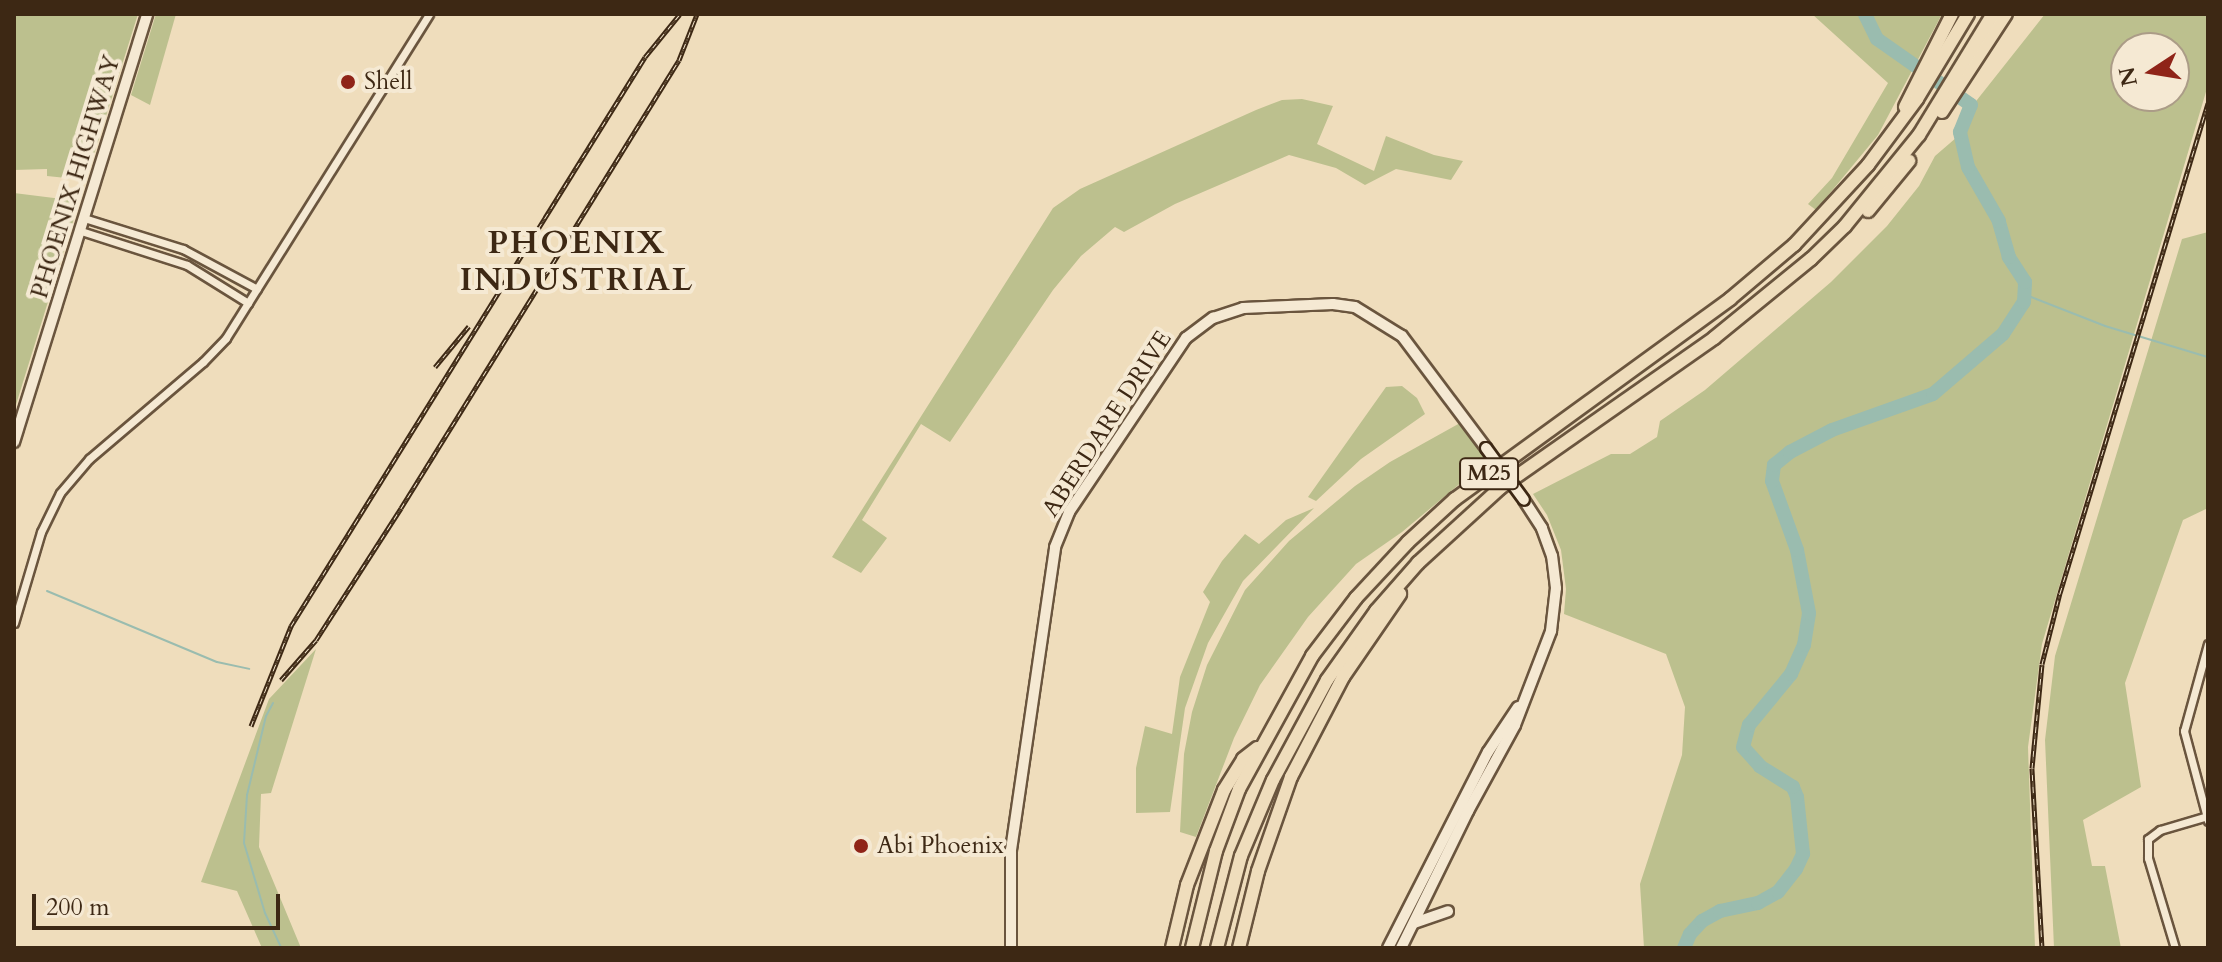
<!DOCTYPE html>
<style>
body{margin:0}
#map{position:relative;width:2222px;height:962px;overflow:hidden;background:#efddbc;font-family:Cardo,serif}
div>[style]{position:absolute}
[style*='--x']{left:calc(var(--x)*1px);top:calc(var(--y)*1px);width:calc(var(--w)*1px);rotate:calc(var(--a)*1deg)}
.green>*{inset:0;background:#bcc08e}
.stream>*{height:2px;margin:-1px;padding:0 1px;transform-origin:1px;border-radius:1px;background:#9abcaf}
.river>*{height:14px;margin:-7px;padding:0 7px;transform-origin:7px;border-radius:7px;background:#9abcaf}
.roads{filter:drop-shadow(2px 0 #6a553e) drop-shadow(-2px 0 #6a553e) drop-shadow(0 2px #6a553e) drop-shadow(0 -2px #6a553e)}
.street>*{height:7px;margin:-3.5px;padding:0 3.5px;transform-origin:3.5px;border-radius:3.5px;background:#f5e9d3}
.secondary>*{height:10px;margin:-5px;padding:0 5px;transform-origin:5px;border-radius:5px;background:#f5e9d3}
.primary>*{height:12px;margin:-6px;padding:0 6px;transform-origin:6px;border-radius:6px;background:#efddbc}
.rail>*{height:5px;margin-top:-2.5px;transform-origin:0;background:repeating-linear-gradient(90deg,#f5e9d3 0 6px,#3d2814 0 12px);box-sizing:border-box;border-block:2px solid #3d2814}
.bridges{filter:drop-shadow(2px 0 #3d2814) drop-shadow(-2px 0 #3d2814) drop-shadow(0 2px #3d2814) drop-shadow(0 -2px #3d2814)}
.secondary-bridge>*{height:10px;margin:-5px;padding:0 5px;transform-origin:5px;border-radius:5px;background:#f5e9d3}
.dots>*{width:22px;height:22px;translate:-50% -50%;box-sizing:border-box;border:4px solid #f5e9d3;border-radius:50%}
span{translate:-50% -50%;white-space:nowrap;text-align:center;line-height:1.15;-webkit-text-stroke:8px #f5e9d3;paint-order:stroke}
.shield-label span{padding:2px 6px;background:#f5e9d3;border:2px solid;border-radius:6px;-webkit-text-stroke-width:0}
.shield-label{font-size:22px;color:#3d2814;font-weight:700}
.poi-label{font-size:24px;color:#3d2814}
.left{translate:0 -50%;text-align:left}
.street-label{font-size:24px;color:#3d2814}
.district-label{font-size:32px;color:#3d2814;font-weight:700;letter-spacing:2px}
.frame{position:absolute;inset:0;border:16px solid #3d2814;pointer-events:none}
.north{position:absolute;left:2110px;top:32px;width:80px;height:80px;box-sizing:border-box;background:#f5e9d3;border:2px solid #ab9c87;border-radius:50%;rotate:258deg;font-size:22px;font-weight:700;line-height:32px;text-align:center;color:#3d2814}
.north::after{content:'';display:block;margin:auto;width:28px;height:36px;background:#8f2418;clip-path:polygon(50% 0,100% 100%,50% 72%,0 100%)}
.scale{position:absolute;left:32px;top:894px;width:248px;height:36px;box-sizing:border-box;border:4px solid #3d2814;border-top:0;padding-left:10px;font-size:24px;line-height:28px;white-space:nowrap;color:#3d2814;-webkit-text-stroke:6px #f5e9d3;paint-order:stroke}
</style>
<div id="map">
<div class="green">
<div style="clip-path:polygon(14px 14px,138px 14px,86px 180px,47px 176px,47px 169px,14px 170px)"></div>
<div style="clip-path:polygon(156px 14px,176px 14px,150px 105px,131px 95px)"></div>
<div style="clip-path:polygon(1812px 14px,1942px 14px,1878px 135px,1816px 210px,1808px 204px,1832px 178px,1888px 83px)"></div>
<div style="clip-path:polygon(evenodd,2045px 14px,2208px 14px,2208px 85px,2042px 644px,2028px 747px,2035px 948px,1644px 948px,1640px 884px,1682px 755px,1685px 707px,1666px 654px,1564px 614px,1566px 589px,1561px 550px,1547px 515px,1533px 494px,1611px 454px,1630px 454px,1657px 437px,1660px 421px,1705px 390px,1831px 282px,1887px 226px,1919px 186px,1935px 156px,1964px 131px,1973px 105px,2045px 14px,2126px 48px,2174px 48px,2174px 96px,2126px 96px,2126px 48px)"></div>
<div style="clip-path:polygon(1302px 99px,1333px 106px,1317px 144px,1374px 171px,1386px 136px,1434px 155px,1463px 161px,1451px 180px,1396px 169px,1365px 185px,1336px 168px,1289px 155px,1175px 204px,1124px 232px,1115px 227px,1081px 256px,1053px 290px,950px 442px,921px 424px,862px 520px,887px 538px,861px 573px,832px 557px,1053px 208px,1080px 189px,1256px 110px,1282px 100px)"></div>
<div style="clip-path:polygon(14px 193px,70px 200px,76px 212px,14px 411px)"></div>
<div style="clip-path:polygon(2208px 232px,2208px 508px,2183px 520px,2125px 683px,2141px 787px,2083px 820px,2092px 866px,2105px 866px,2121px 948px,2054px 948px,2045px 740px,2055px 656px,2182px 239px)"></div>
<div style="clip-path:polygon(1402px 386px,1417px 398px,1425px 414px,1361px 459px,1316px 501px,1308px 497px,1386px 387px)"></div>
<div style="clip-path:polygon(1460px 423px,1487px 461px,1402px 532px,1356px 564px,1308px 617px,1260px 685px,1234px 738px,1196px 837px,1180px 832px,1184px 754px,1192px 712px,1207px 665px,1245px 590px,1289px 541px,1355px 486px,1390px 462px)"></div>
<div style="clip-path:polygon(1314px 508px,1243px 581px,1208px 643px,1185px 708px,1170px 812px,1136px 813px,1136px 768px,1145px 726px,1172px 734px,1180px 677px,1210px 602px,1203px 592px,1222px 561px,1245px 534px,1259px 544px,1286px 520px)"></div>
<div style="clip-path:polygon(316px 649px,271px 793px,261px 794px,259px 847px,301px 948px,262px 948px,237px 891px,201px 882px,269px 699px)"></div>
</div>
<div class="stream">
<div style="--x:2025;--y:282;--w:13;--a:86"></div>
<div style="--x:2026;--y:295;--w:85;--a:21.4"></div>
<div style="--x:2105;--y:326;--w:108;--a:16.8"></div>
<div style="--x:47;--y:591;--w:184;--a:22.7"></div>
<div style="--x:217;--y:662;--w:33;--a:12"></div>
<div style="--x:273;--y:703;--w:15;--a:118"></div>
<div style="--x:266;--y:716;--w:81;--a:103.5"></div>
<div style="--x:247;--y:795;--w:48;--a:93.6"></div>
<div style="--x:244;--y:843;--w:73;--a:73.3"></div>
<div style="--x:265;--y:913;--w:38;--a:65"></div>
</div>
<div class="river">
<div style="--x:1684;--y:948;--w:15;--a:-67"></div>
<div style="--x:1690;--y:934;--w:18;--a:-47"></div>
<div style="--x:1702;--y:921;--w:21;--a:-29"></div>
<div style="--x:1720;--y:911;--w:39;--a:-12"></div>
<div style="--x:1758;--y:903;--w:23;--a:-29"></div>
<div style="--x:1778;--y:892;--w:29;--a:-52"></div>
<div style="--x:1796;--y:869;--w:17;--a:-65"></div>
<div style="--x:1803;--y:854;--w:57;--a:-96"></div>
<div style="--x:1797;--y:797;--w:11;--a:-112"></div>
<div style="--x:1793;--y:787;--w:39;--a:-148"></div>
<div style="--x:1760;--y:766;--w:25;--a:-132"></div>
<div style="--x:1743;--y:747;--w:23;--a:-75"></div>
<div style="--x:1749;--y:725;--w:66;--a:-50.5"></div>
<div style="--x:1791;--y:674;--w:32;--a:-66"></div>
<div style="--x:1804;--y:645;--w:32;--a:-81"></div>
<div style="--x:1809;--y:613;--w:64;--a:-100.8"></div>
<div style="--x:1797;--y:550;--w:73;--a:-109.9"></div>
<div style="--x:1772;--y:481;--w:16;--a:-83"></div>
<div style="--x:1774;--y:465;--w:21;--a:-39"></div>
<div style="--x:1790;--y:452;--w:47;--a:-27.6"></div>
<div style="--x:1832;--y:430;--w:107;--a:-19.6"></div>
<div style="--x:1933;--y:394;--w:92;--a:-40.6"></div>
<div style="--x:2003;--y:334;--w:38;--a:-57"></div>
<div style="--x:2024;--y:302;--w:20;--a:-87"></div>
<div style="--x:2025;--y:282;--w:30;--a:-123"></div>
<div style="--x:2009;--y:257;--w:37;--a:-106"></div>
<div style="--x:1999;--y:221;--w:62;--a:-119.9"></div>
<div style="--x:1968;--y:167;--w:36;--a:-103"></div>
<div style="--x:1960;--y:132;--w:29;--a:-68"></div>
<div style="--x:1971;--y:105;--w:115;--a:-144.9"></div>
<div style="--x:1877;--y:39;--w:28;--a:-116"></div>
</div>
<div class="roads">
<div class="street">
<div style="--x:84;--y:218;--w:104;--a:17.4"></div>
<div style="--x:183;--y:249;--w:84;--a:28.4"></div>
<div style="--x:81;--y:231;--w:111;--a:17.8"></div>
<div style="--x:187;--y:265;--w:72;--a:31.9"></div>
<div style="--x:14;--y:623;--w:95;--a:-73.5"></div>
<div style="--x:41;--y:532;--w:43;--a:-64"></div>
<div style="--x:60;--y:493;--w:45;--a:-49.5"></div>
<div style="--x:89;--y:459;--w:150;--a:-40.4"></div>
<div style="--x:203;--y:362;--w:33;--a:-46"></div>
<div style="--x:226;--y:338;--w:382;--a:-57.9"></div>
<div style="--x:2208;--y:644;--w:90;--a:105.4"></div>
<div style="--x:2184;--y:731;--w:93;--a:75.1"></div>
<div style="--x:2175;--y:948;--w:94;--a:-106.7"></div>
<div style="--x:2148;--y:858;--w:19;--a:-90"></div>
<div style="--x:2148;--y:839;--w:15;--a:-37"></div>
<div style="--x:2160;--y:830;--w:50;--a:-16.3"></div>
</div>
<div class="secondary">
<div style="--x:14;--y:442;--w:448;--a:-72.7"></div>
<div style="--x:1414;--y:923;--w:36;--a:-19"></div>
<div style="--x:1011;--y:948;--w:98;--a:-90"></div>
<div style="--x:1011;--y:850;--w:306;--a:-81.7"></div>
<div style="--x:1055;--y:547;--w:38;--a:-68"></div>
<div style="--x:1069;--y:512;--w:210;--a:-56.1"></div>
<div style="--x:1186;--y:338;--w:34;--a:-37"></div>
<div style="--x:1213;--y:318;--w:32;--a:-18"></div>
<div style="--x:1243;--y:308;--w:90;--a:-2.5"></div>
<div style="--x:1333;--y:304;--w:22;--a:8"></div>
<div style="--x:1355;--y:307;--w:55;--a:31.7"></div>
<div style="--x:1402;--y:336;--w:140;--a:53.1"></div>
<div style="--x:1388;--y:948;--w:220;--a:-63"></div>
<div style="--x:1488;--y:752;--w:54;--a:-56.3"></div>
<div style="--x:1401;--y:948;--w:153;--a:-63.9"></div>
<div style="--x:1468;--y:811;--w:98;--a:-61.3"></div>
<div style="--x:1515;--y:725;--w:101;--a:-69"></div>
<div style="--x:1551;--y:631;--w:43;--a:-83.4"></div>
<div style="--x:1556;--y:588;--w:32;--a:-97"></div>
<div style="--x:1552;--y:556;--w:30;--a:-110"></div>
<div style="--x:1542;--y:528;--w:33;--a:-123"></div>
</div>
<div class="primary">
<div style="--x:1905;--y:107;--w:104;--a:-63.2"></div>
<div style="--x:1942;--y:112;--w:117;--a:-56.9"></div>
<div style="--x:1868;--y:211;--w:65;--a:-50.6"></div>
<div style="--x:1172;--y:948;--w:65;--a:-76.6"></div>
<div style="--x:1187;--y:885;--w:102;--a:-68.7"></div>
<div style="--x:1224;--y:790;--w:36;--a:-58"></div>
<div style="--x:1243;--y:759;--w:18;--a:-38"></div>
<div style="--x:1192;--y:948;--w:100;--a:-76.1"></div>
<div style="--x:1216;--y:851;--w:66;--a:-69.6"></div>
<div style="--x:1239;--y:789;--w:152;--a:-61.2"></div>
<div style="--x:1312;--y:656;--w:73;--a:-52.8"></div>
<div style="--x:1356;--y:598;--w:76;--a:-47.1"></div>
<div style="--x:1408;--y:542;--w:64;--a:-42.5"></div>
<div style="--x:1455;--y:499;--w:340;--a:-36"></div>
<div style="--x:1730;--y:299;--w:84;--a:-40.2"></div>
<div style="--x:1794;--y:245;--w:109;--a:-47.2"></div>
<div style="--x:1868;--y:165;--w:82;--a:-53.4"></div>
<div style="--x:1917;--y:99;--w:99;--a:-59"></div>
<div style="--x:1217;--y:948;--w:95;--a:-75.4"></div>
<div style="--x:1241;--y:856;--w:82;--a:-67.2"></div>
<div style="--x:1273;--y:780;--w:114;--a:-61.6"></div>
<div style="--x:1327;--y:680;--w:85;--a:-54.6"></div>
<div style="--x:1376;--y:611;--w:64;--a:-48.8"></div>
<div style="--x:1418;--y:563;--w:111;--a:-42.4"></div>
<div style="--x:1500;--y:488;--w:261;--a:-35"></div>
<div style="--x:1714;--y:338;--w:125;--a:-39.2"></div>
<div style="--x:1811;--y:259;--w:47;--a:-44.1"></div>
<div style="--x:1845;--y:226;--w:117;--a:-50.9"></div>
<div style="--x:1919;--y:135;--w:142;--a:-58.6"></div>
<div style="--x:1239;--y:948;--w:79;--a:-76.1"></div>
<div style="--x:1258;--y:871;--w:100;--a:-70.7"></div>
<div style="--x:1291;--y:777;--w:113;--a:-62.5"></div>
<div style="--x:1343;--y:677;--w:101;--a:-55.5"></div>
</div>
</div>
<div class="rail">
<div style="--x:435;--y:367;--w:53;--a:-50.3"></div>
<div style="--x:281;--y:680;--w:53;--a:-48.8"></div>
<div style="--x:316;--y:640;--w:157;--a:-57.2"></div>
<div style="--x:401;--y:508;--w:527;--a:-58.18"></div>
<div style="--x:679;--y:60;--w:49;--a:-68.6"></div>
<div style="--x:251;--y:726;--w:108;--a:-68.2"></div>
<div style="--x:291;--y:626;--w:670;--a:-58.11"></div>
<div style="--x:645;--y:57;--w:55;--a:-50.9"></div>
<div style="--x:2042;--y:948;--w:180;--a:-93.2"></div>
<div style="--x:2032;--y:768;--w:104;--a:-84.5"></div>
<div style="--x:2042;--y:664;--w:73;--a:-75.8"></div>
<div style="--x:2060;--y:593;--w:512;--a:-73.19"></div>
</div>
<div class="bridges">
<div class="secondary-bridge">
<div style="--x:1486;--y:448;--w:64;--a:53.8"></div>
</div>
</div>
<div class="dots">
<div style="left:348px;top:82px;background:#8f2418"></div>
<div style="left:861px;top:846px;background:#8f2418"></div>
</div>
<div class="shield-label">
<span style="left:1489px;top:474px">M25</span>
</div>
<div class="poi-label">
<span class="left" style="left:364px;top:82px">Shell</span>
<span class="left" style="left:877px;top:846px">Abi Phoenix</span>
</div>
<div class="street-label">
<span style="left:76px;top:177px;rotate:-73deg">PHOENIX HIGHWAY</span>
<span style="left:1107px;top:424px;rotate:-57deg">ABERDARE DRIVE</span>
</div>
<div class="district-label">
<span style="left:577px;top:262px">PHOENIX<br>INDUSTRIAL</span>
</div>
<div class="frame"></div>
<div class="north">N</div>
<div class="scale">200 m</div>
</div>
